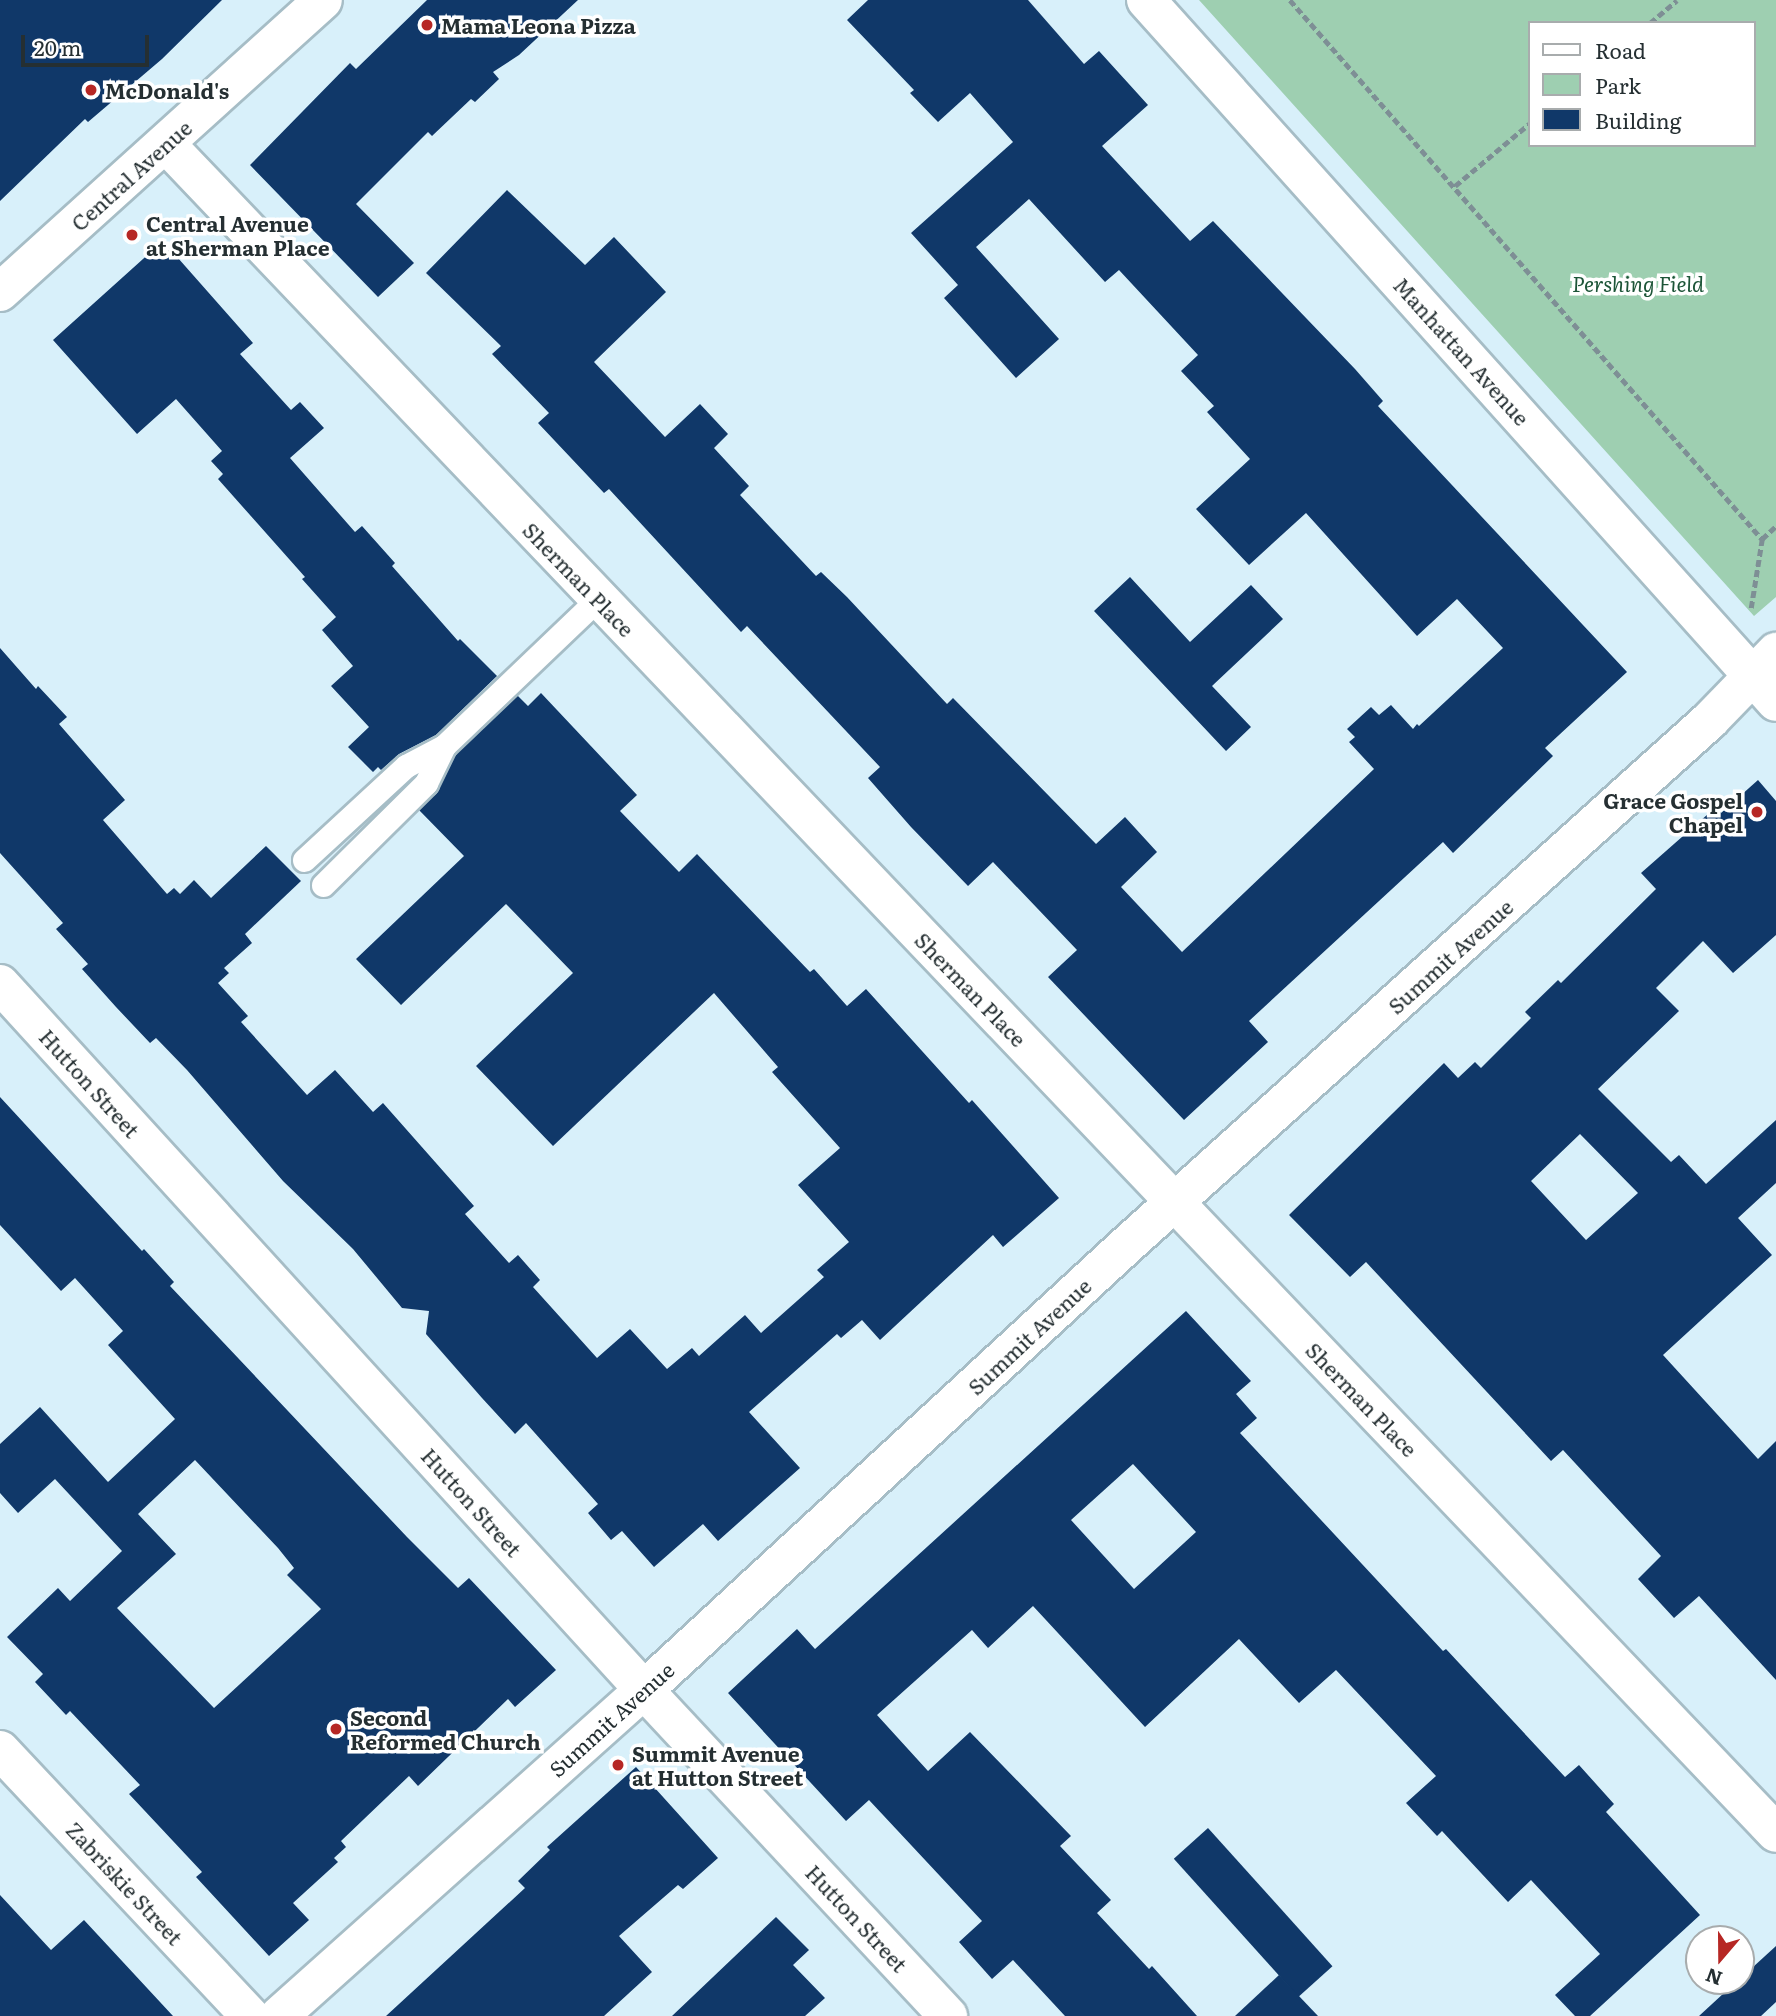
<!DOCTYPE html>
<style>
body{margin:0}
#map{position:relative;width:1776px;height:2016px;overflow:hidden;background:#d8f0fa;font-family:Literata,serif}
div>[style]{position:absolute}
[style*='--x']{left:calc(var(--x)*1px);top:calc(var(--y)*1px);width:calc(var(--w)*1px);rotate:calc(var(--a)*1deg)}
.green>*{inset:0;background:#9ecfb1}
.building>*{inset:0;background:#103869;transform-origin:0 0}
.path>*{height:4.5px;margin-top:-2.25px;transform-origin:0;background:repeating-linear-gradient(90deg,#7e8f95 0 7px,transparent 0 10.5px)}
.roads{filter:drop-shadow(2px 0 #a6bdc6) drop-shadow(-2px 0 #a6bdc6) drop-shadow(0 2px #a6bdc6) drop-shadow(0 -2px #a6bdc6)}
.lane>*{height:23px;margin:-11.5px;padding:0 11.5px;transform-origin:11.5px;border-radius:11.5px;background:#fff}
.street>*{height:38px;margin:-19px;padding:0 19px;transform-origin:19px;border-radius:19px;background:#fff}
.secondary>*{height:38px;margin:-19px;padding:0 19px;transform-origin:19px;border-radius:19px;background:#fff}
.dots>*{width:19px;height:19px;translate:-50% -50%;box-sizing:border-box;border:4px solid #fff;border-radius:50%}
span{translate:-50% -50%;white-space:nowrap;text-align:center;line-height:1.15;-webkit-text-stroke:7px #fff;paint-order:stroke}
.poi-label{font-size:21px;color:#252f32;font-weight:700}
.left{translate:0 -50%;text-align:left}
.right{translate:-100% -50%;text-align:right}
.street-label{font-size:21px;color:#252f32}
.park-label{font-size:21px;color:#1d5538;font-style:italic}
.legend{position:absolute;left:1528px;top:21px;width:228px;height:126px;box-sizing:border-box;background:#fff;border:2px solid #a8acad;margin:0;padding:9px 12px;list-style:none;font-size:21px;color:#252f32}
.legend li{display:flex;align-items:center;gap:14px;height:35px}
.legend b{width:35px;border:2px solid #a8acad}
.north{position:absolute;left:1685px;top:1925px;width:70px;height:70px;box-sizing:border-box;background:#fff;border:2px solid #a8acad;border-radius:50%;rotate:200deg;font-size:19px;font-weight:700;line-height:28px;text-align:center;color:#252f32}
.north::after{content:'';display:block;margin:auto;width:24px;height:32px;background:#b62724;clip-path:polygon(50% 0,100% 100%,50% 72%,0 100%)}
.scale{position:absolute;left:21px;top:35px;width:128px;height:32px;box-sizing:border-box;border:4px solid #252f32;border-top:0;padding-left:9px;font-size:21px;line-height:24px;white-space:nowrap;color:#252f32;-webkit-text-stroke:5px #fff;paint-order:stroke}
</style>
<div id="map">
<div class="green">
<div style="clip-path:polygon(evenodd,1199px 0,1776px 0,1776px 597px,1754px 616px,1199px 0,1529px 23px,1753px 23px,1753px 145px,1529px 145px,1529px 23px)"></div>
</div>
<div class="building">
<div style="clip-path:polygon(0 0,222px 0,162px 59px,88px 122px,85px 119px,0 201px)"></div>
<div style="clip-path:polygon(427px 0,578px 0,519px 55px,493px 72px,499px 79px,475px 102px,471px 99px,432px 136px,428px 132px,356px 204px,414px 263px,378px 297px,250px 165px,350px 63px,356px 69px)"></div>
<div style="clip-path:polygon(868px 0,1028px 0,1084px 64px,1099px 51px,1148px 105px,1102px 146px,1190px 241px,1213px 221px,1355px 369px,1383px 401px,1378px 406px,1627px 672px,1545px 748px,1553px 756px,1453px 853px,1443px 842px,1249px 1021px,1268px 1042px,1184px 1120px,1048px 977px,1077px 950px,993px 862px,968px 886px,911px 827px,868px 778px,880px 767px,747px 626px,741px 632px,609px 489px,604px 493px,538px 423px,549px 413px,492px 354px,501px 346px,426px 273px,507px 190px,585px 265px,614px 237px,666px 292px,594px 362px,665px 437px,700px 404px,728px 434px,714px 448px,749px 486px,740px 495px,816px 576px,821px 572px,847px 597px,947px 704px,953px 698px,1096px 844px,1125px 817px,1157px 852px,1121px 887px,1182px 952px,1374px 769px,1349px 742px,1355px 737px,1347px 729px,1371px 707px,1379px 715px,1391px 705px,1413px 729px,1417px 724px,1419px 726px,1503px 648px,1457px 599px,1417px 636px,1306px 513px,1249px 565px,1196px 509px,1250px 459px,1207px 412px,1214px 406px,1181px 371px,1198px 355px,1119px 270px,1105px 282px,1029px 199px,976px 247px,1059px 339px,1016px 378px,944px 298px,958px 285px,911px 233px,1013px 142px,970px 93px,938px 122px,910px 93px,914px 90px,847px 20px)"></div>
<div style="clip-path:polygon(163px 241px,253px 343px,240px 354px,291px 410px,300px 402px,324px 428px,290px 458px,355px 532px,362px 526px,395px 563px,392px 566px,458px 641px,460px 639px,497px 676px,436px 735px,399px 754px,381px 770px,378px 767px,373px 772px,348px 747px,369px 727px,331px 686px,353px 666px,322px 630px,336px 617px,302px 579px,305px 577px,218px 479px,223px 474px,211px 461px,222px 451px,176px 399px,137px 434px,53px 340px)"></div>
<div style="clip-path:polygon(1130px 577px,1190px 642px,1251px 585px,1283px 619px,1212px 686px,1251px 727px,1226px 751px,1094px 611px)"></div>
<div style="clip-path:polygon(0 648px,36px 689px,38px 686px,67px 717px,59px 724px,125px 800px,103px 820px,167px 894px,174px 888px,180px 894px,194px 880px,211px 898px,266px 846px,301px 881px,245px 934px,252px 943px,224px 968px,229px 973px,218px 983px,248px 1016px,241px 1022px,307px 1095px,335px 1070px,373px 1112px,383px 1103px,474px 1206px,465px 1214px,509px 1263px,518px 1255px,540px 1280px,533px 1287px,597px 1358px,630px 1329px,667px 1369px,692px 1348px,699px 1356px,745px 1315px,761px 1333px,824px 1277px,817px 1270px,849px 1242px,798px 1185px,840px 1148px,772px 1072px,778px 1067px,714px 993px,553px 1146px,476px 1066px,573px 973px,506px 904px,401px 1005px,356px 959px,464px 856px,419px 810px,438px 790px,455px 754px,517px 695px,528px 706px,541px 693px,637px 795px,620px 811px,679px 872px,697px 854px,810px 972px,814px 969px,847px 1006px,866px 989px,969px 1103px,972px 1100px,1059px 1198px,1003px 1247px,993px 1235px,880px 1340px,862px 1320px,841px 1338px,837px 1334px,749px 1412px,800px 1468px,718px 1541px,703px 1524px,654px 1567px,622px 1531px,611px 1540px,588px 1513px,598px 1504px,526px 1423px,515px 1434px,482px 1398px,426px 1334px,429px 1311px,402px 1308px,353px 1249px,283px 1181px,187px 1070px,156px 1038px,150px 1043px,116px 1007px,82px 969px,88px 964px,56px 929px,63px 923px,0 853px)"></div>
<div style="clip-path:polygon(evenodd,1758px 780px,1776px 801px,1776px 935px,1733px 973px,1703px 941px,1656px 988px,1679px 1011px,1598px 1089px,1671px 1162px,1679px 1155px,1706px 1184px,1776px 1120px,1776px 1183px,1738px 1218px,1772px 1255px,1663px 1355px,1758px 1459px,1776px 1441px,1776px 1680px,1699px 1596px,1674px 1618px,1638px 1579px,1661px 1556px,1563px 1450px,1551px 1461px,1366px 1262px,1350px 1277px,1289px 1215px,1444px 1063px,1458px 1078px,1475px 1062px,1481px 1068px,1531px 1018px,1525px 1012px,1558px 980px,1561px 983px,1656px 889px,1641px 873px,1716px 807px,1721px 813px,1758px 780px,1580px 1134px,1638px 1193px,1586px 1240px,1531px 1181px,1580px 1134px)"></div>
<div style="clip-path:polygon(evenodd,0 1097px,142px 1251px,144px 1249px,174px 1282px,170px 1286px,407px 1537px,458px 1588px,469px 1578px,556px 1670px,515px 1707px,508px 1699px,418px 1786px,409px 1776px,341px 1841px,346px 1847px,334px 1858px,338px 1862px,293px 1903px,309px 1920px,269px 1956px,196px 1877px,202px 1872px,129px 1794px,140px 1785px,70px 1711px,66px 1715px,35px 1682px,43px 1674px,7px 1637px,58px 1588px,70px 1601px,122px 1551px,55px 1479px,18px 1513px,0 1493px,0 1444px,40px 1407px,108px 1482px,175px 1419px,108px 1345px,123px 1331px,75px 1278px,61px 1291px,0 1225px,0 1097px,195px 1460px,278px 1548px,294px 1568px,287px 1575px,321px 1609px,214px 1708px,117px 1608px,176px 1554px,138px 1514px,195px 1460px)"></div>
<div style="clip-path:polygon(evenodd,1186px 1311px,1251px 1381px,1236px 1394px,1257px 1418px,1240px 1433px,1443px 1651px,1446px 1649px,1565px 1777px,1579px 1765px,1614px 1804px,1606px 1812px,1700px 1915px,1590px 2016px,1575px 2016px,1555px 1995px,1600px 1954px,1531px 1880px,1508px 1902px,1442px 1831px,1437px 1836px,1406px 1803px,1436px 1776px,1336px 1670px,1299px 1703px,1239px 1639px,1145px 1727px,1033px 1606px,988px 1648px,972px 1630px,877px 1715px,928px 1771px,970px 1732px,1071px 1836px,1060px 1846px,1111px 1900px,1097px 1913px,1149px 1969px,1152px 1966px,1197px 2016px,1065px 2016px,1013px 1960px,992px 1979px,959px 1942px,982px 1921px,869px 1800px,846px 1821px,728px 1693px,797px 1629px,815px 1649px,1186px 1311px,1133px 1464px,1196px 1532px,1134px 1589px,1071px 1520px,1133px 1464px)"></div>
<div style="clip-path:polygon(636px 1767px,718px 1858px,683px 1889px,678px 1885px,619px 1936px,652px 1972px,604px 2016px,386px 2016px,525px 1888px,518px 1881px,550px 1850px,547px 1847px)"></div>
<div style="left:1208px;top:1828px;width:186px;height:46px;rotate:48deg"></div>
<div style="clip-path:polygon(0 1895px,51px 1950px,84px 1920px,173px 2016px,0 2016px)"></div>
<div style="clip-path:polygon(776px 1917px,809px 1950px,793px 1965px,825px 1998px,805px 2016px,672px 2016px)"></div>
<div style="clip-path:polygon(1776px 1946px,1776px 2002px,1761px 2016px,1699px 2016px,1737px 1981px,1741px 1981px,1741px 1978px)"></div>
<div style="clip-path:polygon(1279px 1975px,1318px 2016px,1235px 2016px)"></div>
</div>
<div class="path">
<div style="--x:1290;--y:0;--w:716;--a:48.79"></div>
<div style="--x:1762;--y:539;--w:19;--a:-43"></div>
<div style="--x:1650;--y:23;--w:35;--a:-40"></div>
<div style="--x:1455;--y:186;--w:97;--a:-40"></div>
<div style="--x:1751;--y:608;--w:70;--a:-80.9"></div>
</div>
<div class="roads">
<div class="lane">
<div style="--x:304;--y:860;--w:139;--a:-42.7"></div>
<div style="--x:406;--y:766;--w:43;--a:-27.8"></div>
<div style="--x:323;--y:885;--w:145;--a:-44.7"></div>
<div style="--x:426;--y:783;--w:41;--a:-64.1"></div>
<div style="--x:444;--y:746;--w:213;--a:-43.7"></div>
</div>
<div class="street">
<div style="--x:166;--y:144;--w:2333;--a:46.37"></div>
<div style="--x:0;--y:984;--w:956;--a:47.63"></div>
<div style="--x:644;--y:1690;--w:446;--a:47"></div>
<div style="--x:0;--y:1750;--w:365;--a:46.8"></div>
</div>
<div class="secondary">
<div style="--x:1146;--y:0;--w:943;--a:48.09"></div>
<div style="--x:0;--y:292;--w:435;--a:-42.1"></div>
<div style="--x:279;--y:2016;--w:489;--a:-41.8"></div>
<div style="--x:644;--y:1690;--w:660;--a:-42.67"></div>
<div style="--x:1129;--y:1243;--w:782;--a:-41.99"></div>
<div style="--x:1710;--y:720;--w:95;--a:-45.9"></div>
</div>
</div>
<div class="dots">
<div style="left:427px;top:25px;background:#b62724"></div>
<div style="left:91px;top:90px;background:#b62724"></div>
<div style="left:132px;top:235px;background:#b62724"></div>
<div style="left:1757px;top:812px;background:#b62724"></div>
<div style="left:336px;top:1729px;background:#b62724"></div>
<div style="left:618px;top:1765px;background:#b62724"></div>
</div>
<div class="poi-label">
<span class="left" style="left:441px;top:25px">Mama Leona Pizza</span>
<span class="left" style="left:105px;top:90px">McDonald's</span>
<span class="left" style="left:146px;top:235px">Central Avenue<br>at Sherman Place</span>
<span class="right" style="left:1743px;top:812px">Grace Gospel<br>Chapel</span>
<span class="left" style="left:350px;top:1729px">Second<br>Reformed Church</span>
<span class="left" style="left:632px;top:1765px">Summit Avenue<br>at Hutton Street</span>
</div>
<div class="street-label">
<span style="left:131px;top:175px;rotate:-42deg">Central Avenue</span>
<span style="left:1462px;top:351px;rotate:48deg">Manhattan Avenue</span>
<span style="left:579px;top:579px;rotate:46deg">Sherman Place</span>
<span style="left:1450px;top:956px;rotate:-42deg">Summit Avenue</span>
<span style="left:971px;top:989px;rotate:46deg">Sherman Place</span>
<span style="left:90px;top:1083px;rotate:48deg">Hutton Street</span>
<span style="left:1029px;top:1336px;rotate:-43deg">Summit Avenue</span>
<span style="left:1362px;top:1399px;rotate:46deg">Sherman Place</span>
<span style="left:472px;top:1502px;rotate:48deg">Hutton Street</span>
<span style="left:611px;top:1719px;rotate:-42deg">Summit Avenue</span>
<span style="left:125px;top:1883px;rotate:47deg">Zabriskie Street</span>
<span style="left:857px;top:1918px;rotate:47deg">Hutton Street</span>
</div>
<div class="park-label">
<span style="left:1638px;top:283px">Pershing Field</span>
</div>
<ul class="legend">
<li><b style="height:9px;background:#fff"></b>Road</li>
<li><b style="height:19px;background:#9ecfb1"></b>Park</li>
<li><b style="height:19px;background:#103869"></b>Building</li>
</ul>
<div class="north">N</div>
<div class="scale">20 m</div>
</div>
